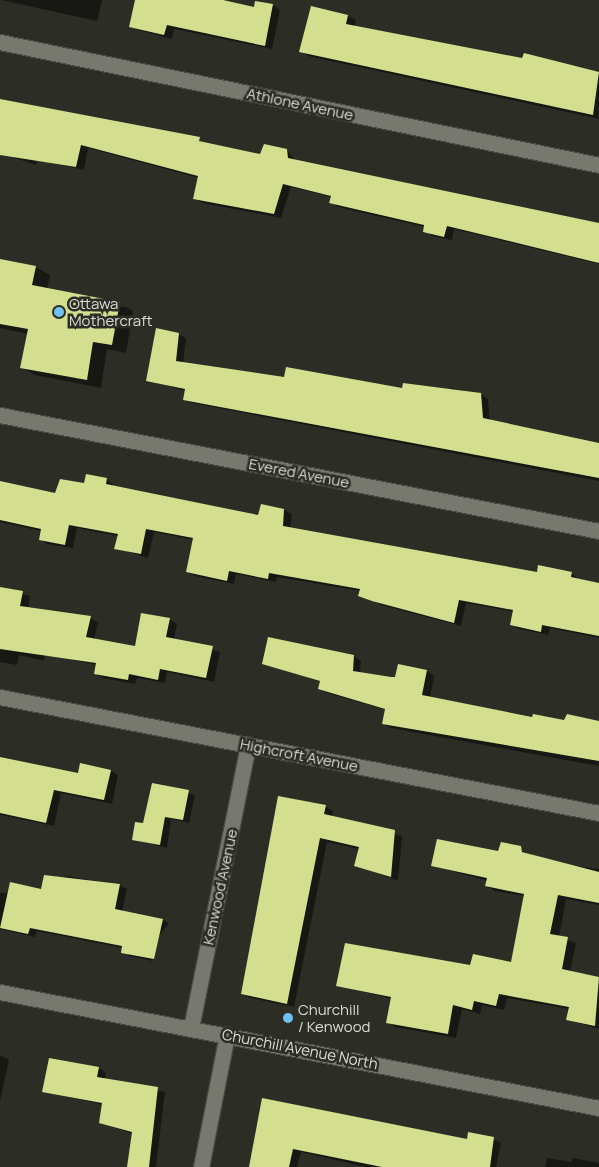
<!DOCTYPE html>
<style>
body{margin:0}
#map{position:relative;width:599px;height:1167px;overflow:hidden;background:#2c2e25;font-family:Manrope,sans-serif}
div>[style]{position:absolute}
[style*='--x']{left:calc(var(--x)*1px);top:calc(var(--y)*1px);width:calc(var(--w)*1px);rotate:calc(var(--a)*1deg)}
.shadow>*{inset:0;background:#0007;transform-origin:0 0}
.building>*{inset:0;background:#d3df8f}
.roads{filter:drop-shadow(1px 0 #494a43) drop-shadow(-1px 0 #494a43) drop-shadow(0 1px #494a43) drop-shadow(0 -1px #494a43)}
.minor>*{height:15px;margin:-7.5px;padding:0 7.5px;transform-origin:7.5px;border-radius:7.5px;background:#77796e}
.secondary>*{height:15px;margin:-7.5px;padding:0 7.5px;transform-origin:7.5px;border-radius:7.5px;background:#77796e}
.dots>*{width:14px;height:14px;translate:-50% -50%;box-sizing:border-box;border:2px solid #2c2e25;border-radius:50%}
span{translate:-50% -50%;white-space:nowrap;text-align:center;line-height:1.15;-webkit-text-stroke:5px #2c2e25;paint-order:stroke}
.street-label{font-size:15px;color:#dcddd8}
.poi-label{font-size:15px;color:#dcddd8}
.left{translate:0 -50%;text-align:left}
</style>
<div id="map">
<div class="shadow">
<div style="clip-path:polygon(1px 0,102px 0,97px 21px)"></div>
<div style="clip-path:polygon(136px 0,217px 0,255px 8px,256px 2px,273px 5px,280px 10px,272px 49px,174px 29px,172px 39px,138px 30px,130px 26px)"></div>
<div style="clip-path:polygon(312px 8px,348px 16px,356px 20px,354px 27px,523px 60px,525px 54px,599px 73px,599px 119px,308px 56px,301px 51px)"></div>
<div style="clip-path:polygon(0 99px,261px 155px,287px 150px,295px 160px,599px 224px,599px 264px,454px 229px,452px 240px,432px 236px,425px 227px,338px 207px,331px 202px,332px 197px,291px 187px,281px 218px,202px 203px,195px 199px,199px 178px,88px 148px,84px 170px,37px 160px,36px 165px,0 153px)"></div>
<div style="clip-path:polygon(0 261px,35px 267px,50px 275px,47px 289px,119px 303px,133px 311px,126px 353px,107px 349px,101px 388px,35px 375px,21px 367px,28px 334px,0 328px)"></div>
<div style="clip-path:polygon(178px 334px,186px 338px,183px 364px,255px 376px,448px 393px,451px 388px,481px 394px,488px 399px,490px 421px,598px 444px,599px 438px,599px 481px,192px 403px,184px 399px,186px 391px,147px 380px)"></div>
<div style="clip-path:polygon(87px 475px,107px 479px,114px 486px,259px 516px,262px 506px,284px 510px,292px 514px,290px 529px,538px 573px,572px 573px,579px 580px,599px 584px,599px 638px,550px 628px,548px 635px,519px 629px,511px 625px,514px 612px,466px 603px,461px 626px,381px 605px,361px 591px,277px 577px,276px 582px,236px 574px,234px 584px,195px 576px,187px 572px,194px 540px,154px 532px,148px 558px,116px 548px,118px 536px,77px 528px,73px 548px,47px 544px,40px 539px,42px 531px,0 522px,0 482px,56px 495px,85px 485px)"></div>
<div style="clip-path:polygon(0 588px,30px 596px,28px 608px,90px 618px,98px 622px,94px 640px,136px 648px,169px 619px,177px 624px,174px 640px,220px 652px,214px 682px,167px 672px,165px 683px,137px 678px,135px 684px,103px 678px,95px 673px,97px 665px,55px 656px,45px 656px,44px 661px,19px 655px,17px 665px,0 662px)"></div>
<div style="clip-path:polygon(354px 656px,361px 661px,360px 673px,396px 678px,399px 666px,427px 671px,434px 676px,430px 698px,599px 729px,599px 766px,391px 728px,383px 724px,386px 710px,327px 693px,320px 688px,321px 682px,264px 663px)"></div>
<div style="clip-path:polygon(0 758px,79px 775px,81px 764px,111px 771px,118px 775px,112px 804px,61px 793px,54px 826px,0 815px)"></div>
<div style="clip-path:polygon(153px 784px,195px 795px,189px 823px,171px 819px,167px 848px,133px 839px,144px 825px)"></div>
<div style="clip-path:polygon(325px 806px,333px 811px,332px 817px,402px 836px,398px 881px,356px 865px,359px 849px,327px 842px,294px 1007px,250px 998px,242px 994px)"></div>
<div style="clip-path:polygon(502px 844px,559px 864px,599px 869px,599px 905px,566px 899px,559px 937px,576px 943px,570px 972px,599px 977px,599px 1029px,567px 1020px,569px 1009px,507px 998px,504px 1010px,482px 1005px,480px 1014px,462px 1009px,456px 1038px,395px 1027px,387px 1022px,392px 999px,337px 985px,512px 963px,525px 896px,495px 891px,487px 886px,488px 881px,433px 866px,499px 852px)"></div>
<div style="clip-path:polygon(66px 876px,120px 885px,127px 889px,122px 912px,163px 920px,153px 961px,129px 956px,123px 948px,37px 931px,35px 937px,0 929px,0 893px,42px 891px)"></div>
<div style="left:164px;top:920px;width:6px;height:42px;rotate:39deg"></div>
<div style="clip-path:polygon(0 1055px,9px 1060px,0 1101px)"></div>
<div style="clip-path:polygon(99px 1068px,106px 1073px,105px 1080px,165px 1092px,156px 1167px,128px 1167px,133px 1134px,100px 1122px,103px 1105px,44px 1091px)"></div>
<div style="clip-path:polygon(263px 1099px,468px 1140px,493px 1139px,501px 1143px,496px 1167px,365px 1167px,301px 1152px,297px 1167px,253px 1167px)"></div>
<div style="clip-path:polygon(547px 1158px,572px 1162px,573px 1158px,599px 1163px,599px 1167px,545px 1167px)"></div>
</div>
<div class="building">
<div style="clip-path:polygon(135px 0,223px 0,254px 7px,255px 1px,273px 4px,265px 46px,167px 25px,164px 35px,129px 27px)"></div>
<div style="clip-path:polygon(311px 6px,348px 15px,346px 24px,522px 58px,524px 53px,599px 72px,593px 115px,299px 52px)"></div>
<div style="clip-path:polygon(0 99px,200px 137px,199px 141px,260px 154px,264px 144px,287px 149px,288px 158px,599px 223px,599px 263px,447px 226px,444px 237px,423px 232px,424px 225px,329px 203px,331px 196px,283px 184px,274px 214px,193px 199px,198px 176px,81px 145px,76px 167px,0 155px)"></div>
<div style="clip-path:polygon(0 259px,36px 266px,32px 285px,120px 302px,112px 345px,93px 342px,87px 380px,20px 368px,28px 329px,0 324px)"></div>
<div style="clip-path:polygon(156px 328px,179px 333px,176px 361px,284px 377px,286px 367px,402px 388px,403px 383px,481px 393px,483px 418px,599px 443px,599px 478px,183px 400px,185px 389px,146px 381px)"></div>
<div style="clip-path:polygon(86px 474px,107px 478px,106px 484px,258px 515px,261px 504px,284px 509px,283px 526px,537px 572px,538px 565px,572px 572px,571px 577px,599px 583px,599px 636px,542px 625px,541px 632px,510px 625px,513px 610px,459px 600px,454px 623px,372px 601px,358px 596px,360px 589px,269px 573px,268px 579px,229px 571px,227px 581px,186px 572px,193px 538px,146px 529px,141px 554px,114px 549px,118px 534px,69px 525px,65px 545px,39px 540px,41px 529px,0 520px,0 481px,55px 493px,60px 479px,84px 483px)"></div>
<div style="clip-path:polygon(0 587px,23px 591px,20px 606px,91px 616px,86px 637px,135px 646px,141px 613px,170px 618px,166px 637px,213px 646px,206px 678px,160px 669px,158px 680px,129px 674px,128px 680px,94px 674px,96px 663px,0 649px)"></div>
<div style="clip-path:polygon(268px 637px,354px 655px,353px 671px,391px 677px,395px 677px,398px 664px,427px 670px,422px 695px,532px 717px,533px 714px,564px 720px,567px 714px,599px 721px,599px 761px,382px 724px,385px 709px,318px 689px,320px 681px,262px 664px)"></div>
<div style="clip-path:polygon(0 757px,78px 773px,80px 763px,111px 770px,104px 800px,54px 790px,46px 823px,0 813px)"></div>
<div style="clip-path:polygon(152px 783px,189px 790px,183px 820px,165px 817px,160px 845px,132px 840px,135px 822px,143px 823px)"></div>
<div style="clip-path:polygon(278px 796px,326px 805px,324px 814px,395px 830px,391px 877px,354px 866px,359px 847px,320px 838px,287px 1004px,241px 994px)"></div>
<div style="clip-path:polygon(437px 839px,498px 851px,501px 842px,521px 846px,522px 852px,599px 872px,599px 903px,558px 895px,550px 934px,568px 937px,562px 969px,599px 977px,595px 1026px,566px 1020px,569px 1007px,499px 994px,496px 1006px,474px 1001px,472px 1010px,453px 1005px,448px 1034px,386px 1023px,391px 997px,336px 986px,345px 943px,470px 965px,473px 954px,511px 962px,524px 894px,485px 886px,487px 878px,431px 866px)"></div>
<div style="clip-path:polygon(44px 875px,120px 884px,115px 909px,163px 919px,154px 959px,121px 953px,122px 946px,30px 928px,28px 934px,0 928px,10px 882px,41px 889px)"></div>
<div style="clip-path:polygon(49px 1058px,99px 1067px,97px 1077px,158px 1087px,149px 1167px,127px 1167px,132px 1132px,99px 1123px,102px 1103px,42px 1092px)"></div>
<div style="clip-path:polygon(262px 1098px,467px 1139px,468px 1132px,494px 1137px,490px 1167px,382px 1167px,293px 1149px,289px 1167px,249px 1167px)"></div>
</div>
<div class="roads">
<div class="minor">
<div style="--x:0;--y:42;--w:611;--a:11.6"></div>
<div style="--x:0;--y:415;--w:610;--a:10.96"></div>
<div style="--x:0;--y:697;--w:610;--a:10.96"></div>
<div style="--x:191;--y:1028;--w:289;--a:-78.6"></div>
<div style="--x:201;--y:1167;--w:135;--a:-78.9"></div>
</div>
<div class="secondary">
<div style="--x:0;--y:992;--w:610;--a:10.96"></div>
</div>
</div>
<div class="dots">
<div style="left:59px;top:312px;background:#6ec2f3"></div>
<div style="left:288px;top:1018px;background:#6ec2f3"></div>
</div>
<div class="street-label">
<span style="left:300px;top:104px;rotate:12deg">Athlone Avenue</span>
<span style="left:299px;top:473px;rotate:11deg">Evered Avenue</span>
<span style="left:299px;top:755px;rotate:11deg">Highcroft Avenue</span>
<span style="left:220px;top:887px;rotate:-78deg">Kenwood Avenue</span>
<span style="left:300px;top:1049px;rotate:11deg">Churchill Avenue North</span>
</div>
<div class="poi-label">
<span class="left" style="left:69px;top:312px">Ottawa<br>Mothercraft</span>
<span class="left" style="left:298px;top:1018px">Churchill<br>/ Kenwood</span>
</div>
</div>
